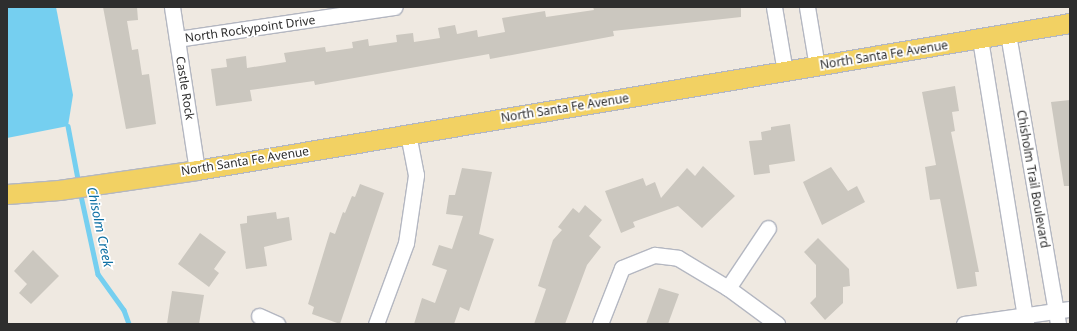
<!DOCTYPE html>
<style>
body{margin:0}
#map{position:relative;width:1077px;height:331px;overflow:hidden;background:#efe9e1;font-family:"Noto Sans",sans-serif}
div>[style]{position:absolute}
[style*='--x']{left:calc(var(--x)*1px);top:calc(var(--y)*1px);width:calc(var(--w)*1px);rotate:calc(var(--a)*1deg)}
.water>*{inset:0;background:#75cff0}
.stream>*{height:4.5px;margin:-2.25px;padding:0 2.25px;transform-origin:2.25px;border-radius:2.25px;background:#75cff0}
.building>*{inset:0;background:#cbc7bf}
.roads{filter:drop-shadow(1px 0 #b4b7c1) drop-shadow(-1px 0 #b4b7c1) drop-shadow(0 1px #b4b7c1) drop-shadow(0 -1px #b4b7c1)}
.minor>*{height:15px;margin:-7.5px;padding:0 7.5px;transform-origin:7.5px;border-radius:7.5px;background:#fff}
.major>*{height:19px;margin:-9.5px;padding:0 9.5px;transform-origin:9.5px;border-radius:9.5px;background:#f2d163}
span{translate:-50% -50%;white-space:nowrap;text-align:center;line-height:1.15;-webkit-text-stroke:3.5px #fff;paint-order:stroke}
.street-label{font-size:12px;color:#2e2e2e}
.water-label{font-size:13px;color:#0d6fa3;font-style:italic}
.frame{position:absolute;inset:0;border:8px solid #2e2e2e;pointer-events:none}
</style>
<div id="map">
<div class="water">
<div style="clip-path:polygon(7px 7px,56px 7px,73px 95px,68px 126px,7px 138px)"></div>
</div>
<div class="stream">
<div style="--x:68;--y:126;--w:59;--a:79.3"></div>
<div style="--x:80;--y:191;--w:85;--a:77.8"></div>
<div style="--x:98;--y:274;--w:44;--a:54.2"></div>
<div style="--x:124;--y:310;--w:15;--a:70"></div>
</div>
<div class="building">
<div style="clip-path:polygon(103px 7px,137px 7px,138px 20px,127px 21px,132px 50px,138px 49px,142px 75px,149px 74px,156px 124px,126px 129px)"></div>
<div style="clip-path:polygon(593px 7px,741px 7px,741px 17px,613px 31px,614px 36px,490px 59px,489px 54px,315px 85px,314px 81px,250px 90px,252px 101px,216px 106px,211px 69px,227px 67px,226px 59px,246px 56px,247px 68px,286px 62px,284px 53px,325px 47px,326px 52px,353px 48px,352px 42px,368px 39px,369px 46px,397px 42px,396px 35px,413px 33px,414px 42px,440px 38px,438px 28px,455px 25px,457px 34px,477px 30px,478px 37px,505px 32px,502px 18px,545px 11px,546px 17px,594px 10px)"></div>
<div style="clip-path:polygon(955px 86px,959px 111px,952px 112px,955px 131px,951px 132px,979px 272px,975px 272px,977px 286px,957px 289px,940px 199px,930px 200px,925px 167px,936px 165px,922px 92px)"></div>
<div style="clip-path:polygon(1070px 100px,1070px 186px,1064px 186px,1051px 102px)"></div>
<div style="clip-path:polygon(790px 124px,795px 161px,769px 165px,770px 173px,754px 175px,749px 141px,762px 140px,761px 132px,771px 130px,771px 127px)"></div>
<div style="clip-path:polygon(703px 166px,735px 196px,702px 228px,678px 206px,633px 222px,635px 227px,621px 233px,605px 191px,643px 178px,646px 186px,655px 182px,661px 198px,687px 168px,695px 176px)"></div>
<div style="clip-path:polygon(831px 167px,848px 191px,857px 186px,865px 202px,822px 225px,803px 182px)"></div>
<div style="clip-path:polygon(462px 168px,492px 172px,479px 234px,494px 239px,469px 311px,460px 307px,454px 324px,414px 324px,422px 298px,435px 303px,447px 270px,432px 265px,439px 245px,452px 249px,463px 216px,446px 214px,449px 195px,455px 195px)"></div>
<div style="clip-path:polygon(360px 184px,384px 193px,340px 324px,312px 314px,314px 307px,308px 304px,330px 232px,335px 234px,343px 212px,345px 213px,352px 196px,355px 197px)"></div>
<div style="clip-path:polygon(585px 205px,602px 220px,589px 236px,601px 247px,587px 265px,565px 324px,534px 324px,546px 289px,538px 286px,553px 240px,562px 230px,558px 227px,573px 208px,579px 213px)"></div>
<div style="clip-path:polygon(276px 212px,277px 219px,289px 217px,292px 240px,264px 247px,267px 266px,246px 269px,240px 224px,247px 223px,247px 216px)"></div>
<div style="clip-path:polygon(200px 233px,226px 252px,214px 269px,219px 273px,209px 287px,178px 264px)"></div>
<div style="clip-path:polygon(818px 238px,849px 269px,850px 286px,843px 287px,843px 303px,825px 320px,810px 303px,816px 297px,816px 265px,804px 252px)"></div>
<div style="clip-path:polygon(33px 250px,59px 276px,31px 304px,19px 293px,27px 284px,14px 271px)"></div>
<div style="clip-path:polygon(659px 288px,679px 294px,668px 324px,646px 324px)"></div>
<div style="clip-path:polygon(172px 291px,204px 295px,199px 324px,167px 324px)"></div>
</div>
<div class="roads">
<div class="minor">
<div style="--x:172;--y:7;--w:165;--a:81.3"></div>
<div style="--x:774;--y:7;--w:66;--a:80.4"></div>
<div style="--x:807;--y:7;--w:61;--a:80.5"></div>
<div style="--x:1008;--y:34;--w:294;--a:80.2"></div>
<div style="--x:177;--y:39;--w:220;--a:-8.4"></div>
<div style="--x:980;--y:39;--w:289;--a:80.8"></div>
<div style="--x:728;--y:288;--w:72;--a:-56.3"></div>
<div style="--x:259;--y:316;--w:20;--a:24"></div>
<div style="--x:376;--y:324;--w:86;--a:-69.7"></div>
<div style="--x:406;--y:243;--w:69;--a:-81.6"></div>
<div style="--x:416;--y:175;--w:42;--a:-101"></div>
<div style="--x:600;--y:324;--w:60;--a:-68.6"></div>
<div style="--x:622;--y:268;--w:35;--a:-22"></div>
<div style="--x:655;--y:255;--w:23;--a:7"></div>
<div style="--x:678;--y:258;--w:58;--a:31"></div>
<div style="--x:728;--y:288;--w:61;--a:36.3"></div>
<div style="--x:964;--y:324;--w:107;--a:-8.1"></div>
</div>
<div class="major">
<div style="--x:7;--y:194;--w:52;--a:-4.4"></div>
<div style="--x:59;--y:190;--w:139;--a:-8.2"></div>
<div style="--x:197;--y:170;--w:885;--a:-9.56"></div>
</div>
</div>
<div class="street-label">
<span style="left:250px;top:29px;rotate:-8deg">North Rockypoint Drive</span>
<span style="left:884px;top:55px;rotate:-9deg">North Santa Fe Avenue</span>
<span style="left:185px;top:88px;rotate:81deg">Castle Rock</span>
<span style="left:565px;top:108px;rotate:-9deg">North Santa Fe Avenue</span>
<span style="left:245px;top:161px;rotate:-9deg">North Santa Fe Avenue</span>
<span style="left:1033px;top:179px;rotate:80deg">Chisholm Trail Boulevard</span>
</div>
<div class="water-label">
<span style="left:100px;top:227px;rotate:78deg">Chisolm Creek</span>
</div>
<div class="frame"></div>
</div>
